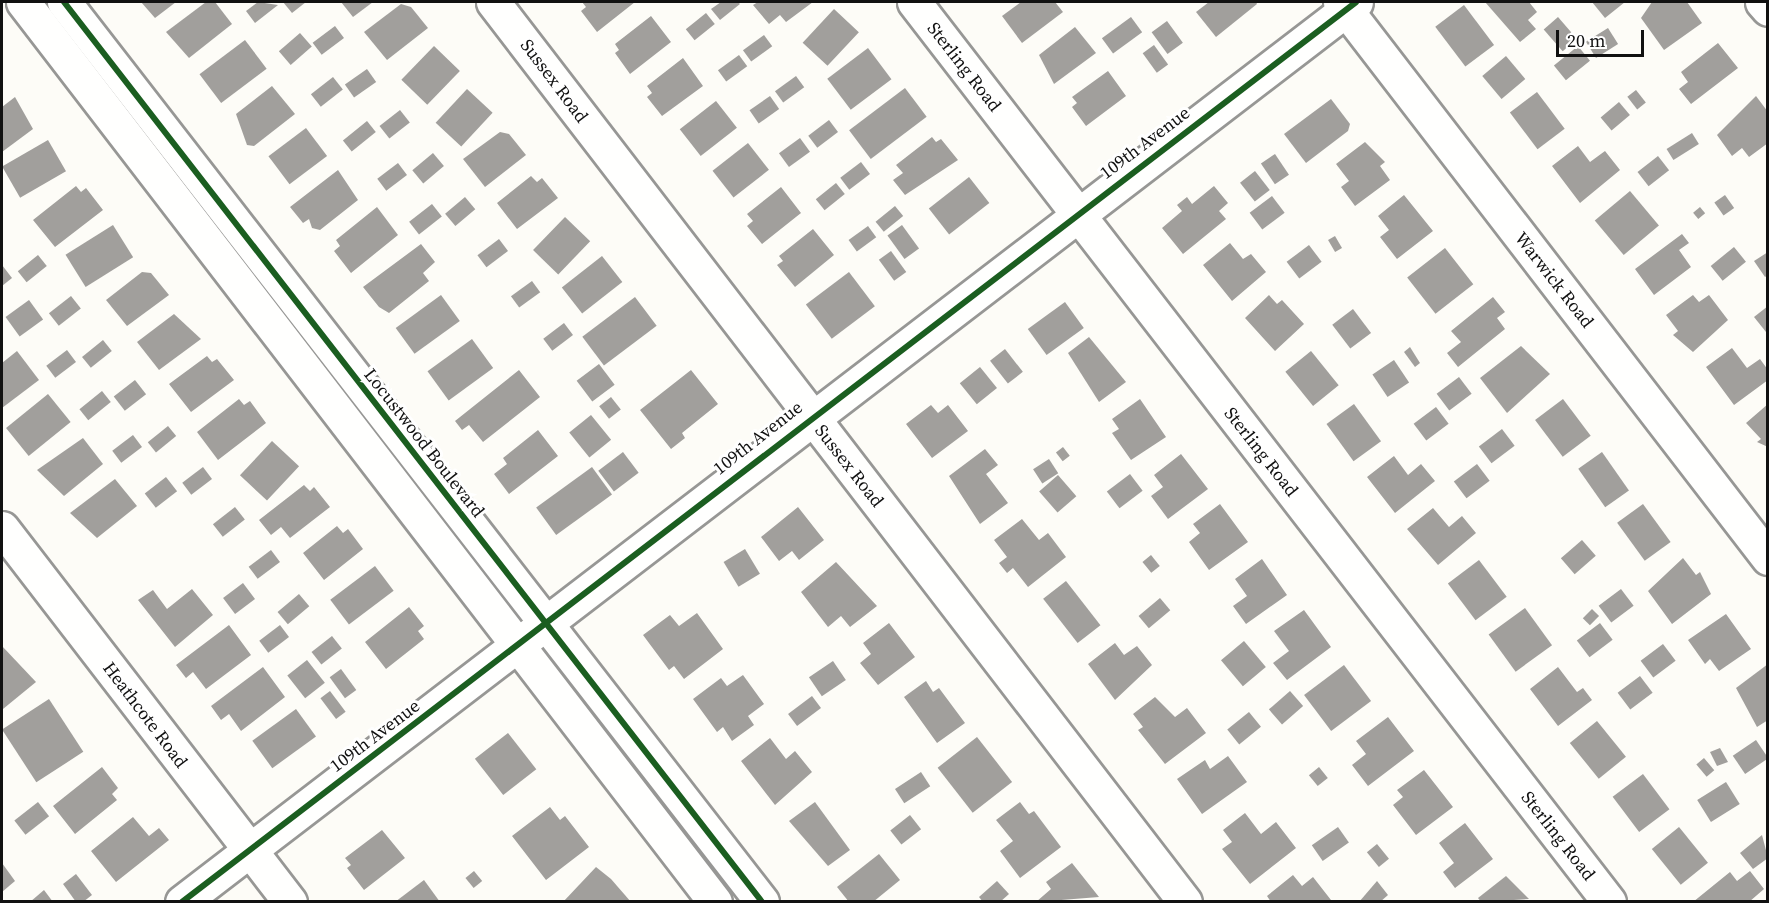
<!DOCTYPE html>
<style>
body{margin:0}
#map{position:relative;width:1769px;height:903px;overflow:hidden;background:#fdfcf7;font-family:"Source Serif 4",serif}
div>[style]{position:absolute}
[style*='--x']{left:calc(var(--x)*1px);top:calc(var(--y)*1px);width:calc(var(--w)*1px);rotate:calc(var(--a)*1deg)}
.building>*{inset:0;background:#a19f9c;transform-origin:0 0}
.roads{filter:drop-shadow(2px 0 #979795) drop-shadow(-2px 0 #979795) drop-shadow(0 2px #979795) drop-shadow(0 -2px #979795)}
.street>*{height:33px;margin:-16.5px;padding:0 16.5px;transform-origin:16.5px;border-radius:16.5px;background:#fffffe}
.cycleway>*{height:6px;margin:-3px;padding:0 3px;transform-origin:3px;border-radius:3px;background:#1b5e20}
span{translate:-50% -50%;white-space:nowrap;text-align:center;line-height:1.15;-webkit-text-stroke:6px #fff;paint-order:stroke}
.street-label{font-size:18px;color:#111}
.frame{position:absolute;inset:0;border:3px solid #111;pointer-events:none}
.scale{position:absolute;left:1556px;top:30px;width:88px;height:27px;box-sizing:border-box;border:3px solid #111;border-top:0;padding-left:8px;font-size:18px;line-height:21px;white-space:nowrap;color:#111;-webkit-text-stroke:4px #fff;paint-order:stroke}
</style>
<div id="map">
<div class="building">
<div style="clip-path:polygon(141px 2px,176px 2px,155px 18px)"></div>
<div style="clip-path:polygon(206px 2px,215px 2px,232px 24px,189px 58px,166px 32px)"></div>
<div style="clip-path:polygon(258px 2px,278px 5px,255px 23px,246px 11px)"></div>
<div style="clip-path:polygon(283px 2px,306px 2px,292px 13px)"></div>
<div style="clip-path:polygon(341px 2px,373px 2px,353px 17px)"></div>
<div style="clip-path:polygon(582px 2px,635px 2px,597px 32px,581px 11px,586px 7px)"></div>
<div style="clip-path:polygon(721px 2px,738px 2px,740px 4px,720px 20px,711px 9px)"></div>
<div style="clip-path:polygon(758px 2px,813px 2px,786px 22px,780px 15px,769px 24px,753px 5px)"></div>
<div style="clip-path:polygon(1021px 2px,1055px 2px,1063px 12px,1022px 43px,1002px 16px)"></div>
<div style="clip-path:polygon(1209px 2px,1256px 2px,1257px 4px,1216px 37px,1196px 12px)"></div>
<div style="clip-path:polygon(1485px 2px,1529px 2px,1537px 12px,1528px 20px,1536px 29px,1520px 42px)"></div>
<div style="clip-path:polygon(1592px 2px,1625px 2px,1605px 18px)"></div>
<div style="clip-path:polygon(1652px 2px,1687px 2px,1702px 23px,1664px 50px,1641px 18px)"></div>
<div style="clip-path:polygon(401px 4px,411px 7px,428px 28px,387px 60px,364px 32px)"></div>
<div style="left:1464px;top:5px;width:50px;height:36px;rotate:53deg"></div>
<div style="left:834px;top:9px;width:34px;height:46px;rotate:43deg"></div>
<div style="left:706px;top:13px;width:14px;height:26px;rotate:51deg"></div>
<div style="clip-path:polygon(651px 16px,671px 42px,630px 74px,615px 53px,619px 50px,615px 44px)"></div>
<div style="left:1131px;top:17px;width:19px;height:36px;rotate:54deg"></div>
<div style="left:1558px;top:17px;width:29px;height:19px;rotate:49deg"></div>
<div style="left:1167px;top:21px;width:27px;height:19px;rotate:54deg"></div>
<div style="left:335px;top:26px;width:15px;height:28px;rotate:53deg"></div>
<div style="clip-path:polygon(1075px 27px,1096px 53px,1054px 84px,1039px 55px)"></div>
<div style="left:1608px;top:28px;width:19px;height:26px;rotate:58deg"></div>
<div style="left:300px;top:33px;width:18px;height:28px;rotate:49deg"></div>
<div style="left:764px;top:35px;width:14px;height:26px;rotate:54deg"></div>
<div style="left:245px;top:40px;width:36px;height:57px;rotate:53deg"></div>
<div style="clip-path:polygon(1718px 43px,1738px 68px,1691px 104px,1679px 89px,1688px 82px,1681px 72px)"></div>
<div style="left:1154px;top:45px;width:24px;height:14px;rotate:54deg"></div>
<div style="left:434px;top:46px;width:36px;height:47px;rotate:44deg"></div>
<div style="left:1578px;top:46px;width:19px;height:31px;rotate:51deg"></div>
<div style="left:868px;top:48px;width:39px;height:51px;rotate:53deg"></div>
<div style="left:739px;top:55px;width:14px;height:26px;rotate:54deg"></div>
<div style="left:1506px;top:56px;width:30px;height:31px;rotate:50deg"></div>
<div style="clip-path:polygon(683px 58px,703px 86px,662px 116px,647px 97px,652px 93px,647px 86px)"></div>
<div style="left:367px;top:69px;width:16px;height:27px;rotate:55deg"></div>
<div style="clip-path:polygon(1108px 71px,1126px 96px,1086px 126px,1072px 107px,1077px 103px,1072px 97px)"></div>
<div style="left:796px;top:76px;width:14px;height:26px;rotate:54deg"></div>
<div style="left:333px;top:77px;width:16px;height:28px;rotate:52deg"></div>
<div style="clip-path:polygon(272px 86px,295px 114px,254px 146px,247px 145px,236px 114px)"></div>
<div style="left:905px;top:88px;width:36px;height:70px;rotate:53deg"></div>
<div style="left:467px;top:89px;width:35px;height:46px;rotate:43deg"></div>
<div style="left:1636px;top:90px;width:16px;height:11px;rotate:52deg"></div>
<div style="left:1537px;top:92px;width:46px;height:34px;rotate:53deg"></div>
<div style="left:770px;top:96px;width:16px;height:25px;rotate:55deg"></div>
<div style="clip-path:polygon(1756px 96px,1768px 112px,1768px 143px,1749px 157px,1742px 148px,1732px 156px,1717px 135px)"></div>
<div style="clip-path:polygon(15px 97px,33px 129px,2px 152px,2px 107px)"></div>
<div style="clip-path:polygon(1331px 99px,1350px 124px,1348px 131px,1306px 163px,1284px 134px)"></div>
<div style="left:716px;top:101px;width:34px;height:46px;rotate:52deg"></div>
<div style="left:1619px;top:102px;width:17px;height:24px;rotate:50deg"></div>
<div style="left:400px;top:110px;width:16px;height:26px;rotate:52deg"></div>
<div style="left:829px;top:120px;width:15px;height:26px;rotate:53deg"></div>
<div style="left:367px;top:121px;width:14px;height:31px;rotate:51deg"></div>
<div style="left:306px;top:128px;width:35px;height:47px;rotate:53deg"></div>
<div style="clip-path:polygon(500px 132px,509px 134px,526px 155px,485px 187px,463px 159px)"></div>
<div style="left:1692px;top:133px;width:13px;height:30px;rotate:58deg"></div>
<div style="clip-path:polygon(932px 137px,936px 142px,941px 139px,958px 160px,905px 195px,893px 180px,903px 173px,896px 165px)"></div>
<div style="left:800px;top:138px;width:17px;height:26px;rotate:54deg"></div>
<div style="left:48px;top:140px;width:36px;height:53px;rotate:60deg"></div>
<div style="clip-path:polygon(1365px 142px,1385px 162px,1380px 166px,1390px 180px,1355px 206px,1341px 187px,1349px 181px,1336px 164px)"></div>
<div style="left:748px;top:143px;width:34px;height:45px;rotate:52deg"></div>
<div style="clip-path:polygon(1578px 146px,1590px 162px,1605px 151px,1620px 170px,1580px 203px,1552px 166px)"></div>
<div style="left:433px;top:153px;width:17px;height:27px;rotate:50deg"></div>
<div style="left:1275px;top:154px;width:25px;height:17px;rotate:56deg"></div>
<div style="left:1658px;top:156px;width:18px;height:26px;rotate:52deg"></div>
<div style="left:861px;top:162px;width:15px;height:26px;rotate:53deg"></div>
<div style="left:398px;top:163px;width:15px;height:26px;rotate:53deg"></div>
<div style="clip-path:polygon(338px 170px,358px 200px,320px 230px,312px 228px,309px 219px,303px 223px,290px 207px)"></div>
<div style="left:1255px;top:171px;width:24px;height:19px;rotate:52deg"></div>
<div style="clip-path:polygon(531px 176px,537px 182px,542px 178px,558px 198px,517px 229px,497px 203px)"></div>
<div style="left:969px;top:177px;width:33px;height:51px;rotate:52deg"></div>
<div style="left:836px;top:183px;width:14px;height:26px;rotate:51deg"></div>
<div style="clip-path:polygon(76px 186px,81px 192px,86px 188px,103px 210px,55px 247px,33px 220px)"></div>
<div style="clip-path:polygon(1214px 186px,1228px 203px,1219px 211px,1226px 219px,1183px 254px,1162px 228px,1182px 211px,1177px 205px,1187px 197px,1192px 204px)"></div>
<div style="clip-path:polygon(781px 187px,801px 213px,762px 244px,747px 226px,753px 221px,747px 214px)"></div>
<div style="left:1630px;top:191px;width:45px;height:46px;rotate:50deg"></div>
<div style="clip-path:polygon(1404px 195px,1433px 231px,1397px 259px,1380px 237px,1389px 230px,1378px 216px)"></div>
<div style="left:1725px;top:195px;width:16px;height:13px;rotate:55deg"></div>
<div style="left:1272px;top:196px;width:21px;height:28px;rotate:53deg"></div>
<div style="left:465px;top:197px;width:16px;height:26px;rotate:50deg"></div>
<div style="left:432px;top:204px;width:16px;height:29px;rotate:52deg"></div>
<div style="left:895px;top:206px;width:13px;height:25px;rotate:51deg"></div>
<div style="clip-path:polygon(377px 207px,398px 235px,351px 273px,334px 251px,340px 246px,336px 240px)"></div>
<div style="left:1700px;top:207px;width:8px;height:9px;rotate:50deg"></div>
<div style="left:565px;top:217px;width:35px;height:46px;rotate:44deg"></div>
<div style="left:113px;top:225px;width:38px;height:56px;rotate:58deg"></div>
<div style="left:902px;top:225px;width:29px;height:18px;rotate:54deg"></div>
<div style="left:868px;top:226px;width:14px;height:24px;rotate:54deg"></div>
<div style="clip-path:polygon(813px 229px,834px 255px,795px 287px,777px 265px,783px 261px,779px 256px)"></div>
<div style="clip-path:polygon(1682px 234px,1689px 243px,1679px 250px,1691px 267px,1654px 295px,1635px 269px)"></div>
<div style="left:1335px;top:236px;width:14px;height:8px;rotate:60deg"></div>
<div style="left:499px;top:239px;width:15px;height:27px;rotate:53deg"></div>
<div style="clip-path:polygon(1230px 243px,1243px 259px,1251px 254px,1266px 272px,1232px 301px,1203px 265px)"></div>
<div style="clip-path:polygon(421px 244px,435px 262px,423px 273px,429px 281px,389px 313px,379px 307px,363px 287px)"></div>
<div style="left:1309px;top:245px;width:21px;height:28px;rotate:53deg"></div>
<div style="left:1734px;top:247px;width:19px;height:30px;rotate:51deg"></div>
<div style="left:1445px;top:248px;width:46px;height:48px;rotate:52deg"></div>
<div style="left:891px;top:251px;width:26px;height:15px;rotate:54deg"></div>
<div style="clip-path:polygon(1768px 252px,1768px 275px,1765px 277px,1754px 261px)"></div>
<div style="left:38px;top:255px;width:14px;height:26px;rotate:51deg"></div>
<div style="left:602px;top:256px;width:33px;height:51px;rotate:52deg"></div>
<div style="clip-path:polygon(2px 265px,12px 278px,2px 286px)"></div>
<div style="clip-path:polygon(142px 272px,151px 273px,169px 295px,127px 326px,106px 300px)"></div>
<div style="left:849px;top:272px;width:43px;height:54px;rotate:53deg"></div>
<div style="left:532px;top:281px;width:14px;height:26px;rotate:54deg"></div>
<div style="left:441px;top:295px;width:32px;height:56px;rotate:54deg"></div>
<div style="clip-path:polygon(1269px 295px,1277px 304px,1282px 300px,1304px 324px,1275px 351px,1245px 318px)"></div>
<div style="clip-path:polygon(1693px 295px,1699px 302px,1709px 295px,1728px 320px,1693px 352px,1673px 335px,1678px 331px,1666px 315px)"></div>
<div style="left:71px;top:296px;width:16px;height:28px;rotate:52deg"></div>
<div style="left:635px;top:297px;width:36px;height:66px;rotate:53deg"></div>
<div style="clip-path:polygon(1493px 297px,1505px 312px,1497px 318px,1505px 329px,1458px 367px,1447px 353px,1461px 342px,1451px 331px)"></div>
<div style="left:29px;top:300px;width:24px;height:29px;rotate:54deg"></div>
<div style="left:1065px;top:302px;width:32px;height:46px;rotate:54deg"></div>
<div style="clip-path:polygon(1768px 306px,1768px 331px,1766px 332px,1754px 317px)"></div>
<div style="left:1353px;top:309px;width:30px;height:26px;rotate:53deg"></div>
<div style="clip-path:polygon(174px 314px,201px 339px,159px 370px,137px 342px)"></div>
<div style="left:564px;top:323px;width:15px;height:26px;rotate:53deg"></div>
<div style="clip-path:polygon(1089px 337px,1126px 382px,1099px 402px,1068px 353px)"></div>
<div style="left:472px;top:339px;width:36px;height:55px;rotate:54deg"></div>
<div style="left:103px;top:340px;width:14px;height:27px;rotate:51deg"></div>
<div style="clip-path:polygon(1521px 346px,1550px 374px,1507px 413px,1480px 378px)"></div>
<div style="clip-path:polygon(1410px 347px,1420px 363px,1415px 367px,1404px 352px)"></div>
<div style="clip-path:polygon(1732px 348px,1747px 368px,1760px 359px,1768px 370px,1768px 380px,1734px 405px,1706px 367px)"></div>
<div style="left:1005px;top:349px;width:29px;height:19px;rotate:52deg"></div>
<div style="left:67px;top:350px;width:15px;height:26px;rotate:53deg"></div>
<div style="clip-path:polygon(17px 351px,39px 380px,2px 408px,2px 363px)"></div>
<div style="left:1311px;top:351px;width:44px;height:33px;rotate:51deg"></div>
<div style="clip-path:polygon(207px 356px,212px 362px,217px 359px,234px 380px,191px 412px,169px 384px)"></div>
<div style="left:1394px;top:360px;width:27px;height:26px;rotate:56deg"></div>
<div style="left:599px;top:364px;width:26px;height:28px;rotate:53deg"></div>
<div style="left:980px;top:367px;width:27px;height:26px;rotate:51deg"></div>
<div style="clip-path:polygon(519px 370px,540px 397px,483px 442px,469px 425px,462px 430px,455px 421px)"></div>
<div style="clip-path:polygon(691px 370px,718px 404px,682px 433px,685px 438px,671px 449px,640px 410px)"></div>
<div style="left:1459px;top:377px;width:21px;height:28px;rotate:53deg"></div>
<div style="left:135px;top:380px;width:18px;height:27px;rotate:52deg"></div>
<div style="left:102px;top:391px;width:14px;height:29px;rotate:51deg"></div>
<div style="left:48px;top:394px;width:36px;height:54px;rotate:51deg"></div>
<div style="left:611px;top:397px;width:16px;height:15px;rotate:52deg"></div>
<div style="clip-path:polygon(239px 399px,244px 405px,250px 401px,266px 423px,218px 460px,197px 432px)"></div>
<div style="clip-path:polygon(1140px 399px,1166px 437px,1131px 460px,1112px 433px,1119px 429px,1112px 419px)"></div>
<div style="left:1563px;top:399px;width:46px;height:35px;rotate:53deg"></div>
<div style="left:1354px;top:404px;width:46px;height:34px;rotate:54deg"></div>
<div style="clip-path:polygon(1768px 404px,1768px 447px,1757px 442px,1761px 439px,1746px 423px)"></div>
<div style="clip-path:polygon(931px 405px,938px 413px,948px 405px,968px 431px,932px 458px,906px 424px)"></div>
<div style="left:1436px;top:407px;width:21px;height:28px;rotate:53deg"></div>
<div style="left:591px;top:415px;width:32px;height:28px;rotate:51deg"></div>
<div style="left:168px;top:426px;width:13px;height:26px;rotate:51deg"></div>
<div style="left:1502px;top:429px;width:21px;height:29px;rotate:53deg"></div>
<div style="clip-path:polygon(538px 430px,558px 456px,509px 494px,494px 474px,507px 464px,503px 458px)"></div>
<div style="left:133px;top:435px;width:15px;height:26px;rotate:53deg"></div>
<div style="clip-path:polygon(83px 438px,103px 464px,64px 496px,37px 470px)"></div>
<div style="left:272px;top:441px;width:37px;height:47px;rotate:43deg"></div>
<div style="left:1063px;top:447px;width:11px;height:9px;rotate:52deg"></div>
<div style="clip-path:polygon(985px 449px,998px 465px,986px 474px,1008px 503px,980px 524px,949px 476px)"></div>
<div style="left:623px;top:452px;width:26px;height:31px;rotate:53deg"></div>
<div style="left:1602px;top:452px;width:47px;height:29px;rotate:55deg"></div>
<div style="clip-path:polygon(1181px 454px,1208px 489px,1168px 519px,1151px 496px,1163px 487px,1154px 475px)"></div>
<div style="clip-path:polygon(1394px 456px,1408px 475px,1421px 464px,1435px 481px,1395px 513px,1367px 477px)"></div>
<div style="left:1049px;top:459px;width:17px;height:19px;rotate:57deg"></div>
<div style="left:1477px;top:464px;width:21px;height:29px;rotate:53deg"></div>
<div style="left:203px;top:467px;width:15px;height:26px;rotate:53deg"></div>
<div style="left:592px;top:467px;width:34px;height:69px;rotate:54deg"></div>
<div style="left:1130px;top:474px;width:21px;height:29px;rotate:53deg"></div>
<div style="left:1058px;top:475px;width:28px;height:25px;rotate:49deg"></div>
<div style="left:166px;top:477px;width:18px;height:27px;rotate:52deg"></div>
<div style="clip-path:polygon(115px 479px,137px 506px,97px 538px,70px 513px)"></div>
<div style="clip-path:polygon(304px 485px,310px 491px,314px 487px,330px 507px,290px 538px,281px 527px,271px 535px,259px 520px)"></div>
<div style="clip-path:polygon(1220px 504px,1248px 542px,1209px 570px,1189px 542px,1200px 533px,1193px 524px)"></div>
<div style="left:1643px;top:504px;width:47px;height:32px;rotate:54deg"></div>
<div style="left:235px;top:507px;width:16px;height:28px;rotate:52deg"></div>
<div style="clip-path:polygon(798px 507px,824px 540px,799px 560px,792px 551px,779px 561px,761px 537px)"></div>
<div style="clip-path:polygon(1433px 508px,1449px 527px,1462px 516px,1476px 533px,1438px 565px,1407px 529px)"></div>
<div style="clip-path:polygon(1022px 519px,1039px 540px,1048px 533px,1066px 557px,1028px 587px,1013px 568px,1007px 573px,999px 563px,1007px 557px,994px 540px)"></div>
<div style="clip-path:polygon(337px 526px,343px 533px,348px 529px,363px 549px,324px 580px,303px 553px)"></div>
<div style="left:1582px;top:540px;width:21px;height:28px;rotate:49deg"></div>
<div style="left:745px;top:549px;width:29px;height:25px;rotate:59deg"></div>
<div style="left:271px;top:550px;width:15px;height:28px;rotate:53deg"></div>
<div style="left:1151px;top:555px;width:14px;height:11px;rotate:51deg"></div>
<div style="clip-path:polygon(1683px 558px,1696px 575px,1700px 572px,1711px 594px,1672px 624px,1648px 591px)"></div>
<div style="clip-path:polygon(1262px 559px,1287px 595px,1246px 624px,1233px 606px,1247px 596px,1235px 579px)"></div>
<div style="left:1479px;top:560px;width:46px;height:39px;rotate:53deg"></div>
<div style="clip-path:polygon(836px 562px,877px 606px,850px 627px,841px 616px,828px 627px,801px 592px)"></div>
<div style="left:375px;top:566px;width:31px;height:56px;rotate:53deg"></div>
<div style="left:1066px;top:581px;width:56px;height:29px;rotate:52deg"></div>
<div style="left:243px;top:583px;width:20px;height:25px;rotate:53deg"></div>
<div style="clip-path:polygon(192px 589px,213px 615px,175px 647px,138px 600px,153px 590px,167px 609px)"></div>
<div style="left:1621px;top:589px;width:21px;height:28px;rotate:53deg"></div>
<div style="left:299px;top:594px;width:16px;height:28px;rotate:50deg"></div>
<div style="left:1160px;top:598px;width:16px;height:28px;rotate:50deg"></div>
<div style="clip-path:polygon(409px 607px,424px 626px,418px 631px,424px 639px,386px 669px,365px 642px)"></div>
<div style="left:1525px;top:608px;width:46px;height:45px;rotate:54deg"></div>
<div style="left:1592px;top:609px;width:10px;height:13px;rotate:45deg"></div>
<div style="clip-path:polygon(1304px 610px,1331px 647px,1287px 680px,1273px 663px,1289px 651px,1274px 631px)"></div>
<div style="clip-path:polygon(697px 613px,723px 649px,684px 679px,674px 666px,669px 670px,643px 635px,670px 615px,679px 626px)"></div>
<div style="clip-path:polygon(1726px 614px,1751px 649px,1719px 671px,1710px 659px,1705px 664px,1688px 640px)"></div>
<div style="clip-path:polygon(889px 623px,915px 657px,878px 685px,860px 663px,871px 654px,863px 643px)"></div>
<div style="left:1600px;top:623px;width:21px;height:29px;rotate:53deg"></div>
<div style="clip-path:polygon(229px 625px,251px 655px,206px 689px,193px 672px,186px 678px,176px 665px)"></div>
<div style="left:280px;top:625px;width:15px;height:26px;rotate:53deg"></div>
<div style="left:332px;top:636px;width:16px;height:26px;rotate:52deg"></div>
<div style="left:1244px;top:641px;width:34px;height:30px;rotate:50deg"></div>
<div style="clip-path:polygon(1115px 643px,1124px 655px,1137px 646px,1152px 665px,1115px 700px,1088px 664px)"></div>
<div style="left:1663px;top:644px;width:21px;height:28px;rotate:53deg"></div>
<div style="clip-path:polygon(2px 646px,36px 682px,3px 709px,2px 707px)"></div>
<div style="left:307px;top:660px;width:29px;height:25px;rotate:52deg"></div>
<div style="left:833px;top:661px;width:23px;height:29px;rotate:56deg"></div>
<div style="clip-path:polygon(1768px 664px,1768px 720px,1757px 727px,1736px 688px)"></div>
<div style="left:1344px;top:665px;width:45px;height:50px;rotate:53deg"></div>
<div style="clip-path:polygon(263px 667px,285px 697px,241px 731px,229px 714px,221px 720px,211px 706px)"></div>
<div style="clip-path:polygon(1558px 667px,1577px 692px,1583px 688px,1592px 700px,1558px 726px,1530px 689px)"></div>
<div style="left:341px;top:669px;width:26px;height:14px;rotate:54deg"></div>
<div style="clip-path:polygon(743px 675px,764px 704px,748px 716px,754px 725px,732px 741px,723px 727px,717px 732px,693px 699px,721px 678px,727px 686px)"></div>
<div style="left:1640px;top:676px;width:21px;height:28px;rotate:53deg"></div>
<div style="clip-path:polygon(926px 681px,933px 692px,939px 688px,965px 723px,937px 743px,904px 697px)"></div>
<div style="left:330px;top:691px;width:26px;height:12px;rotate:53deg"></div>
<div style="left:1290px;top:691px;width:20px;height:28px;rotate:49deg"></div>
<div style="left:812px;top:696px;width:15px;height:30px;rotate:53deg"></div>
<div style="clip-path:polygon(1155px 697px,1175px 717px,1187px 708px,1206px 733px,1165px 764px,1138px 730px,1143px 727px,1133px 714px)"></div>
<div style="left:49px;top:699px;width:63px;height:56px;rotate:57deg"></div>
<div style="left:296px;top:709px;width:34px;height:54px;rotate:54deg"></div>
<div style="left:1249px;top:712px;width:19px;height:28px;rotate:51deg"></div>
<div style="clip-path:polygon(1388px 717px,1414px 751px,1368px 786px,1352px 765px,1366px 754px,1356px 741px)"></div>
<div style="left:1597px;top:721px;width:46px;height:35px;rotate:51deg"></div>
<div style="left:508px;top:733px;width:46px;height:42px;rotate:52deg"></div>
<div style="left:977px;top:737px;width:57px;height:50px;rotate:52deg"></div>
<div style="clip-path:polygon(770px 738px,786px 759px,795px 751px,812px 772px,775px 805px,741px 761px)"></div>
<div style="left:1756px;top:740px;width:22px;height:28px;rotate:56deg"></div>
<div style="clip-path:polygon(1720px 748px,1728px 762px,1717px 766px,1710px 752px)"></div>
<div style="clip-path:polygon(1228px 756px,1247px 782px,1202px 814px,1177px 779px,1205px 760px,1210px 769px)"></div>
<div style="left:1704px;top:758px;width:16px;height:10px;rotate:50deg"></div>
<div style="clip-path:polygon(102px 767px,118px 788px,112px 794px,117px 800px,75px 834px,53px 806px)"></div>
<div style="left:1319px;top:767px;width:14px;height:13px;rotate:51deg"></div>
<div style="clip-path:polygon(1424px 770px,1453px 807px,1416px 835px,1393px 805px,1403px 797px,1397px 790px)"></div>
<div style="left:921px;top:772px;width:17px;height:31px;rotate:57deg"></div>
<div style="left:1643px;top:774px;width:44px;height:38px;rotate:53deg"></div>
<div style="left:1726px;top:782px;width:26px;height:34px;rotate:58deg"></div>
<div style="left:38px;top:802px;width:18px;height:30px;rotate:52deg"></div>
<div style="clip-path:polygon(815px 802px,850px 850px,828px 866px,789px 821px)"></div>
<div style="clip-path:polygon(1020px 802px,1029px 814px,1034px 811px,1061px 847px,1020px 878px,1000px 851px,1013px 841px,996px 820px)"></div>
<div style="clip-path:polygon(550px 807px,560px 820px,565px 816px,589px 847px,546px 880px,512px 836px)"></div>
<div style="clip-path:polygon(1245px 813px,1261px 834px,1276px 822px,1296px 848px,1250px 884px,1222px 849px,1232px 842px,1223px 830px)"></div>
<div style="left:910px;top:815px;width:18px;height:25px;rotate:52deg"></div>
<div style="clip-path:polygon(133px 817px,149px 836px,159px 828px,169px 840px,116px 882px,91px 851px)"></div>
<div style="clip-path:polygon(1465px 823px,1493px 859px,1455px 888px,1443px 872px,1454px 863px,1439px 843px)"></div>
<div style="left:1338px;top:827px;width:19px;height:32px;rotate:55deg"></div>
<div style="left:1679px;top:827px;width:46px;height:35px;rotate:51deg"></div>
<div style="clip-path:polygon(382px 830px,405px 858px,364px 890px,347px 868px,351px 865px,345px 858px)"></div>
<div style="clip-path:polygon(1762px 835px,1768px 858px,1753px 869px,1740px 853px)"></div>
<div style="left:1377px;top:844px;width:19px;height:13px;rotate:51deg"></div>
<div style="clip-path:polygon(879px 854px,900px 880px,873px 902px,849px 902px,837px 887px)"></div>
<div style="clip-path:polygon(2px 863px,15px 881px,2px 892px)"></div>
<div style="clip-path:polygon(1072px 863px,1099px 897px,1036px 902px,1051px 889px,1046px 882px)"></div>
<div style="clip-path:polygon(596px 867px,611px 879px,631px 902px,563px 902px)"></div>
<div style="left:474px;top:871px;width:13px;height:11px;rotate:51deg"></div>
<div style="clip-path:polygon(1750px 871px,1764px 889px,1749px 902px,1693px 902px,1730px 872px,1737px 881px)"></div>
<div style="clip-path:polygon(76px 874px,92px 895px,83px 902px,76px 902px,63px 884px)"></div>
<div style="clip-path:polygon(1293px 875px,1302px 886px,1313px 877px,1331px 900px,1271px 902px,1267px 896px)"></div>
<div style="clip-path:polygon(1506px 876px,1529px 899px,1481px 902px,1478px 898px)"></div>
<div style="clip-path:polygon(424px 880px,440px 902px,395px 902px)"></div>
<div style="clip-path:polygon(997px 881px,1009px 894px,1000px 902px,983px 902px,979px 897px)"></div>
<div style="clip-path:polygon(1377px 881px,1388px 895px,1380px 902px,1359px 902px)"></div>
<div style="clip-path:polygon(44px 890px,53px 902px,30px 902px)"></div>
</div>
<div class="roads">
<div class="street">
<div style="--x:23;--y:2;--w:1135;--a:52.44"></div>
<div style="--x:64;--y:2;--w:1139;--a:52.2"></div>
<div style="--x:493;--y:2;--w:1135;--a:52.44"></div>
<div style="--x:914;--y:2;--w:1137;--a:52.32"></div>
<div style="--x:1340;--y:2;--w:702;--a:52.41"></div>
<div style="--x:1762;--y:2;--w:9;--a:49"></div>
<div style="--x:2;--y:528;--w:472;--a:52.4"></div>
<div style="--x:182;--y:902;--w:1479;--a:-37.47"></div>
</div>
</div>
<div class="cycleway">
<div style="--x:64;--y:2;--w:1139;--a:52.2"></div>
<div style="--x:182;--y:902;--w:1479;--a:-37.47"></div>
</div>
<div class="street-label">
<span style="left:964px;top:67px;rotate:52deg">Sterling Road</span>
<span style="left:554px;top:81px;rotate:53deg">Sussex Road</span>
<span style="left:1145px;top:143px;rotate:-37deg">109th Avenue</span>
<span style="left:1554px;top:280px;rotate:52deg">Warwick Road</span>
<span style="left:758px;top:438px;rotate:-38deg">109th Avenue</span>
<span style="left:424px;top:443px;rotate:52deg">Locustwood Boulevard</span>
<span style="left:1261px;top:452px;rotate:52deg">Sterling Road</span>
<span style="left:849px;top:466px;rotate:52deg">Sussex Road</span>
<span style="left:145px;top:715px;rotate:53deg">Heathcote Road</span>
<span style="left:375px;top:736px;rotate:-37deg">109th Avenue</span>
<span style="left:1558px;top:836px;rotate:52deg">Sterling Road</span>
</div>
<div class="frame"></div>
<div class="scale">20 m</div>
</div>
